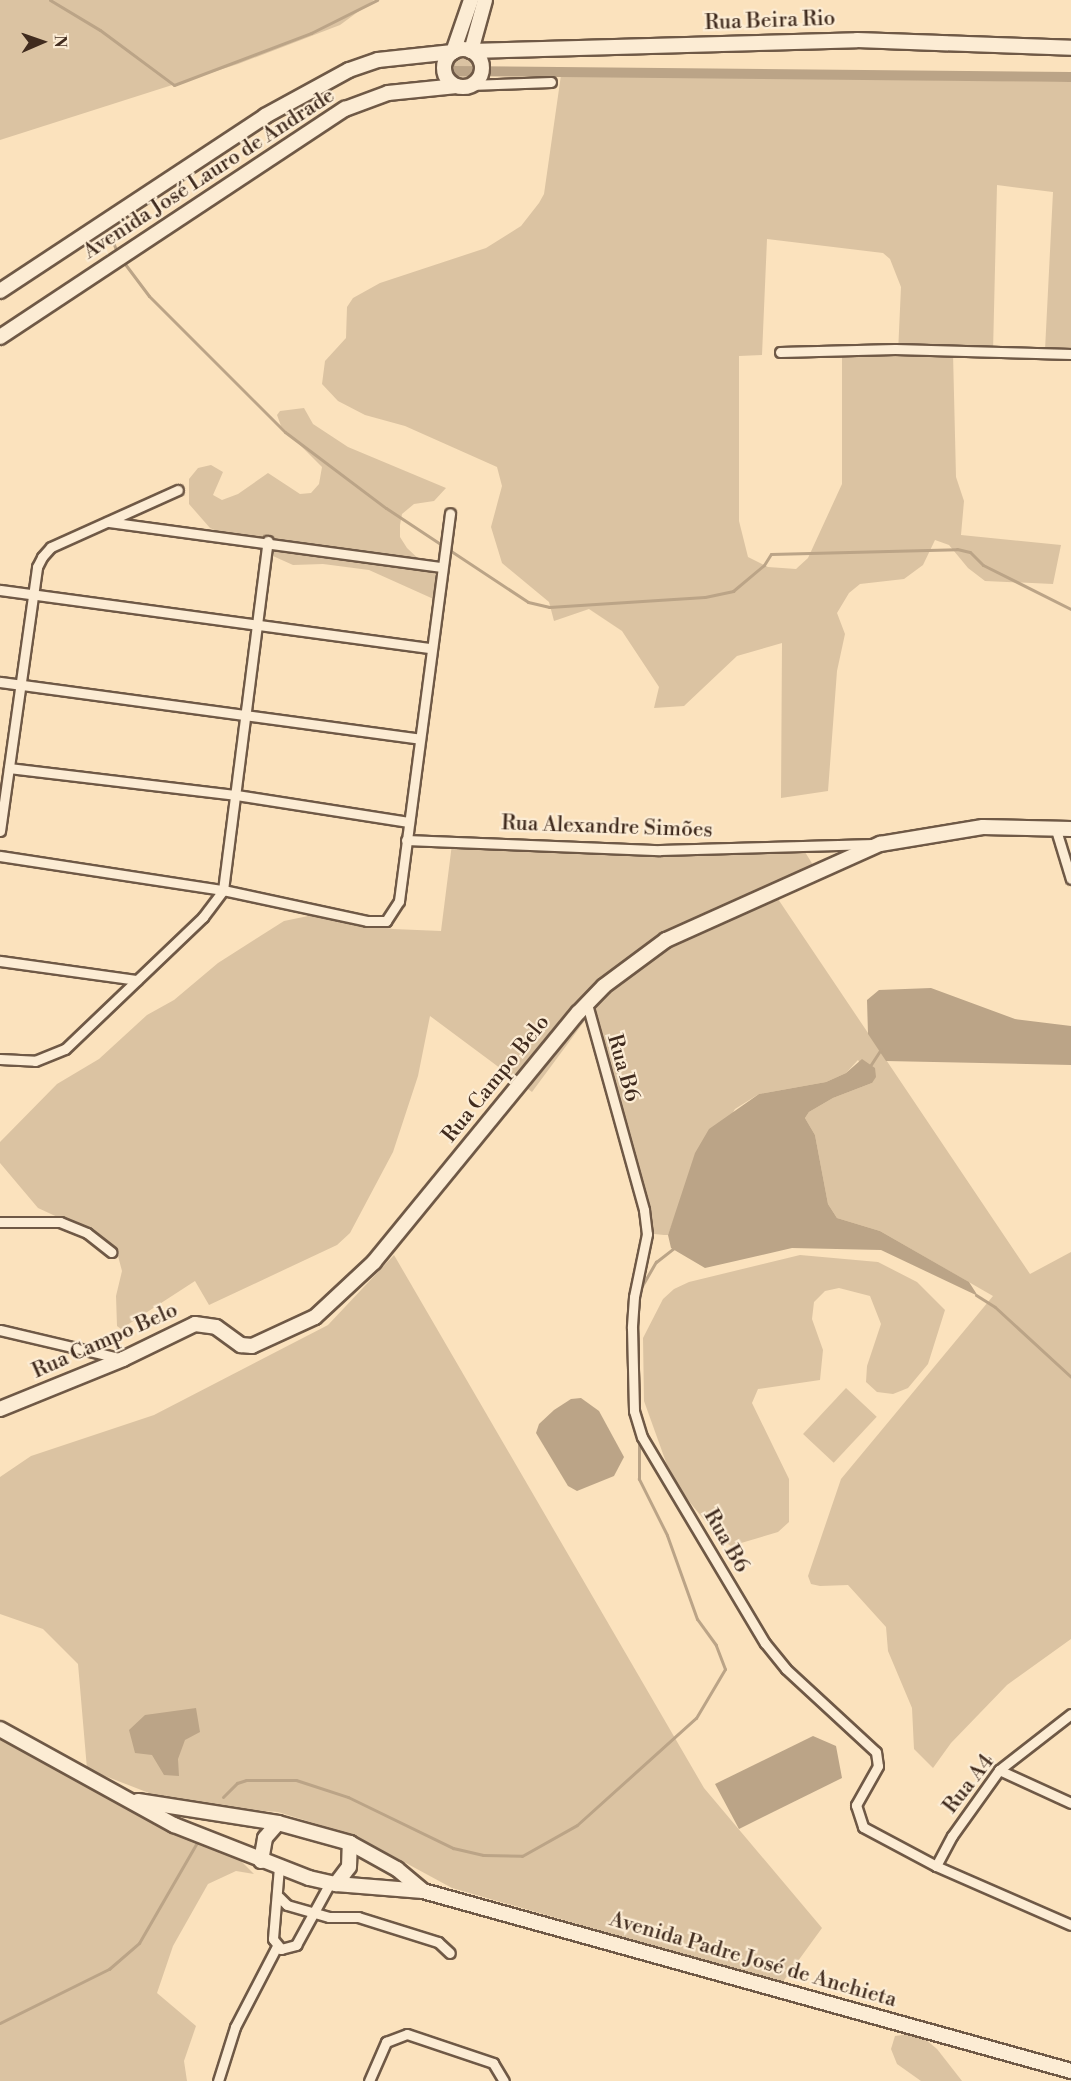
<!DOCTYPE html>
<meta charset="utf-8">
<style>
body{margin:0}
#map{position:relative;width:1071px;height:2081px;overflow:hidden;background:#fbe2bd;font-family:"Libre Bodoni",serif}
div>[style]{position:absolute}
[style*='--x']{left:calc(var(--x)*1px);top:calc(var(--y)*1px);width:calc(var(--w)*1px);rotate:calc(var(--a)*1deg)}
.green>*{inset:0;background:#dbc3a2;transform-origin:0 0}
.round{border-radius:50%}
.water>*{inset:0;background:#bba487}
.stream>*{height:3px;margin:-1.5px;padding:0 1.5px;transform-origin:1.5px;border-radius:1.5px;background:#bba487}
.canal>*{height:10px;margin:-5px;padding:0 5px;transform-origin:5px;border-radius:5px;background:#bba487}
.roads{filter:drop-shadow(2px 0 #6f5946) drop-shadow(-2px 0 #6f5946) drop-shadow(0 2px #6f5946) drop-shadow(0 -2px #6f5946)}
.street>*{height:9px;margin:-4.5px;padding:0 4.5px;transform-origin:4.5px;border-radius:4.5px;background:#fcecd4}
.secondary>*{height:14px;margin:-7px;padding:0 7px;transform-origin:7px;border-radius:7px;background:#fcecd4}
.secondary>.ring{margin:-7px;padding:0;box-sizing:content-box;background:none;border:14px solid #fcecd4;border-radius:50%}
span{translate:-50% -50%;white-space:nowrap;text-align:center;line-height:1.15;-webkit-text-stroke:4.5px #fcecd4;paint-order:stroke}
.street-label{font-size:21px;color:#402b1e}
.north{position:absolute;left:12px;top:12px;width:60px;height:60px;-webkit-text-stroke:4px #fcecd4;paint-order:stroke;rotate:88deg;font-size:16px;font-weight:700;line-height:24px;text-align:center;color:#402b1e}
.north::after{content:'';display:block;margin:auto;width:21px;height:27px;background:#402b1e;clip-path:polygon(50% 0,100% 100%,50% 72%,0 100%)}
</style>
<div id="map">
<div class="green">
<div style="clip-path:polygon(0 0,374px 0,340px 25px,238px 64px,0 140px)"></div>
<div class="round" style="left:450px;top:55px;width:26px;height:26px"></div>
<div style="clip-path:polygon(evenodd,561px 75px,1071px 82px,1071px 351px,1045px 350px,1053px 192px,997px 185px,993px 352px,953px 353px,956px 477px,964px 501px,961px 535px,1061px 545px,1053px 584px,985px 581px,968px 568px,949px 545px,935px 540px,923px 565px,904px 579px,860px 584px,849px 593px,837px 613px,845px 634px,837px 671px,828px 791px,781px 798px,782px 643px,737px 656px,684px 706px,654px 708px,659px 687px,622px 631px,589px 609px,554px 621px,549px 602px,502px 563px,491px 527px,502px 486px,497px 467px,405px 426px,365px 415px,338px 401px,322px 384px,325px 361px,346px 338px,347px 307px,353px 298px,380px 283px,486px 248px,521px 226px,539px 203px,544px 194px,561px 75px,767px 239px,883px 253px,890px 259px,901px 287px,898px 353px,842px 354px,842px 484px,808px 558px,796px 569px,768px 567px,748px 557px,739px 521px,739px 356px,762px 355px,767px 239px)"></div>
<div style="clip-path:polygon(304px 408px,313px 424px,348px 447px,446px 488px,434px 501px,414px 504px,402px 514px,400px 525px,400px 537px,407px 548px,442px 581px,447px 589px,444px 597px,438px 601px,369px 570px,323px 564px,293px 565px,210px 528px,189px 504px,189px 479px,198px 468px,211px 465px,223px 472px,213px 495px,222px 500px,238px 494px,268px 473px,300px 494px,311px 493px,319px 484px,322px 467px,281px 426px,277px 415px,280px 411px)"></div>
<div style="clip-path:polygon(452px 844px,794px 849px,805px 852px,813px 865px,810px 882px,778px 899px,1030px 1274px,1071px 1252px,1071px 1639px,1007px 1685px,951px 1743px,933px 1768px,914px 1749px,912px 1708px,888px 1651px,886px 1627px,848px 1585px,820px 1586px,811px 1584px,808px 1576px,841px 1479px,993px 1296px,880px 1231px,837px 1218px,828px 1204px,815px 1135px,805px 1118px,809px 1112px,833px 1098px,872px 1083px,858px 1060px,846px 1073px,826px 1082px,759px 1094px,735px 1109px,682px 1197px,668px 1235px,664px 1235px,654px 1234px,589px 1015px,532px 1092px,430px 1016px,418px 1076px,393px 1152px,350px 1233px,337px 1245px,209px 1305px,195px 1281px,121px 1329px,117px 1326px,116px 1296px,122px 1271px,118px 1256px,109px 1244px,90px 1232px,38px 1208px,0 1163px,0 1142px,57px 1084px,99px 1059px,147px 1015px,174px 1000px,218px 963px,284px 921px,313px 915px,393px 929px,441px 931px)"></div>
<div style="clip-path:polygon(394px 1255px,704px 1788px,822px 1928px,782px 1983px,452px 1888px,356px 1836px,278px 1812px,180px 1805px,87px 1769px,78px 1664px,43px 1629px,0 1614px,0 1477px,31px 1456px,154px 1415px,328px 1325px)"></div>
<div style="clip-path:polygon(800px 1255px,878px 1262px,917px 1282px,945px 1310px,928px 1364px,908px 1388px,893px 1394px,877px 1392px,866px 1382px,867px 1366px,881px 1324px,870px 1296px,839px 1288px,825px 1291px,814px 1302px,812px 1319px,823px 1350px,820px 1380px,758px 1389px,752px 1403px,789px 1479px,789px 1522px,778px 1532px,731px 1546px,718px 1537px,684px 1495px,667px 1465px,644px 1401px,643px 1338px,663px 1299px,674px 1289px,689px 1282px)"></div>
<div style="left:846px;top:1388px;width:42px;height:63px;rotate:43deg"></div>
<div style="clip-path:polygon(0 1736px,122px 1806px,232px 1852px,254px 1874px,236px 1871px,208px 1884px,173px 1946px,157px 1993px,196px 2026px,184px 2061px,187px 2081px,0 2081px)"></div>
<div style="clip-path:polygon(910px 2034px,925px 2039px,937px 2049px,962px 2081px,921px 2081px,897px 2064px,891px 2049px,895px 2036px)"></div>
</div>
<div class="water">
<div style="clip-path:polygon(931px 988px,1015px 1019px,1071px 1026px,1071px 1065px,886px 1061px,868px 1034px,867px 1000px,879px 990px)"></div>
<div style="clip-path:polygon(862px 1059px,875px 1068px,876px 1077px,872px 1083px,833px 1098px,809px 1112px,805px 1118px,815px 1135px,828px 1204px,837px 1218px,880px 1231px,969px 1282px,978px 1296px,881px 1250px,792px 1248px,705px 1268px,671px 1248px,668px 1235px,695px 1153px,709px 1129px,759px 1094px,826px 1082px,846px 1073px)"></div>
<div style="clip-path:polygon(581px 1398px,599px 1411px,624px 1457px,614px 1476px,577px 1491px,568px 1486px,536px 1433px,539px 1424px,554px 1410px,571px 1399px)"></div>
<div style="clip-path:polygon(196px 1708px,200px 1732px,185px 1740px,178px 1759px,179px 1776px,164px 1775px,152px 1755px,135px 1753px,129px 1730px,145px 1715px)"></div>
<div style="clip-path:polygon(813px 1736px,836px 1746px,842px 1778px,739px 1829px,715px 1784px)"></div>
</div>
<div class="stream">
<div style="--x:50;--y:0;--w:58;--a:31"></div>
<div style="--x:100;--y:30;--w:92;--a:36.6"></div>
<div style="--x:174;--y:85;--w:147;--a:-20.8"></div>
<div style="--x:311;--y:33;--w:74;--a:-26.6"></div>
<div style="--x:452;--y:71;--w:16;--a:-83"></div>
<div style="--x:112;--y:240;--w:15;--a:67"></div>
<div style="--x:122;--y:260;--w:45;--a:53.1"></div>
<div style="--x:149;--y:296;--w:192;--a:45"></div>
<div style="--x:285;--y:432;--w:126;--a:37"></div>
<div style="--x:386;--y:508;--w:170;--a:33.5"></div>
<div style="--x:528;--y:602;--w:22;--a:13"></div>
<div style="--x:549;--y:607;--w:156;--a:-3.7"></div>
<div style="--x:705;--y:597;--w:29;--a:-12"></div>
<div style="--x:733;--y:591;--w:40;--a:-40"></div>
<div style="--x:764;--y:565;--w:13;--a:-58"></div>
<div style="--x:771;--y:554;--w:186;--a:-1.5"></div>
<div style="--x:957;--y:549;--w:13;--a:13"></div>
<div style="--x:970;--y:552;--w:18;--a:45"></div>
<div style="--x:983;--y:565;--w:98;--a:26.6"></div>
<div style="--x:870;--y:1066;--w:20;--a:-57"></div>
<div style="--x:639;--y:1291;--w:34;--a:-60"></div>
<div style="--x:656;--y:1262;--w:23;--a:-38"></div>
<div style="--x:976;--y:1295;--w:22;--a:32"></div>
<div style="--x:995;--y:1307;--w:103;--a:42.6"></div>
<div style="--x:638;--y:1399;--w:101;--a:-90"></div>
<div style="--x:223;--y:1797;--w:20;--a:-45"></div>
<div style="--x:237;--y:1783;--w:9;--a:-18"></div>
<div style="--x:246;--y:1780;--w:50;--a:0"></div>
<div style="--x:296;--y:1780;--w:55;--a:18.1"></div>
<div style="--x:348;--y:1797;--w:117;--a:25.9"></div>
<div style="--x:453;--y:1848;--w:31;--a:13"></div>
<div style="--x:483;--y:1855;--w:39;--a:1"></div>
<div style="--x:522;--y:1856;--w:63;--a:-29.4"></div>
<div style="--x:577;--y:1825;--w:160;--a:-42"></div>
<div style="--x:696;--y:1718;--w:57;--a:-59.4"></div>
<div style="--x:725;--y:1669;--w:26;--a:-111"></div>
<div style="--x:716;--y:1645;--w:32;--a:-126"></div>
<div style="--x:697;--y:1619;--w:89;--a:-109.7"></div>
<div style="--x:667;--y:1535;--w:63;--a:-116.6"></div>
<div style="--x:639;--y:1479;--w:41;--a:-90"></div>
<div style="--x:0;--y:2023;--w:122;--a:-26.4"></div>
<div style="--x:109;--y:1969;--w:40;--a:-41"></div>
<div style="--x:139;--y:1943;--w:120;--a:-60"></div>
</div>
<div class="canal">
<div style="--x:452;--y:71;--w:619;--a:0.56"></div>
</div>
<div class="roads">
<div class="street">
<div style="--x:470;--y:85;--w:81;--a:-2.1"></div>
<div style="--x:780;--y:352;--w:115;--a:-1.5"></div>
<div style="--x:895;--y:349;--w:176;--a:1.6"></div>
<div style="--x:108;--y:522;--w:336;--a:7.7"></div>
<div style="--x:0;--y:590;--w:434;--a:7.7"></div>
<div style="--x:0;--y:682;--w:423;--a:7.7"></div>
<div style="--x:9;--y:768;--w:229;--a:6.8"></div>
<div style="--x:236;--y:795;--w:175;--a:8.9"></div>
<div style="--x:1056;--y:830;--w:51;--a:73"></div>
<div style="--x:0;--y:831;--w:267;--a:-82"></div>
<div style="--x:37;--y:567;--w:11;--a:-63"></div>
<div style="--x:42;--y:557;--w:13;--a:-48"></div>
<div style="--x:51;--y:547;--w:139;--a:-24.2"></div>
<div style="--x:406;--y:840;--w:254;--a:2.3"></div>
<div style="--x:660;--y:850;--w:214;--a:-1.6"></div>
<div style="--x:0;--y:856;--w:226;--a:8.7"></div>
<div style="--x:223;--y:890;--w:147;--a:12.1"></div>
<div style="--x:367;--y:921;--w:19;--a:0"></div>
<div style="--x:386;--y:921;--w:24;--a:-57"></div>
<div style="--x:399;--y:901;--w:391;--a:-82.5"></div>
<div style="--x:0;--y:961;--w:138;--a:7.9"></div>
<div style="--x:587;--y:1004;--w:214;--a:74.5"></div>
<div style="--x:644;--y:1210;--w:24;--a:83"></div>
<div style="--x:647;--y:1234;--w:64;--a:101.7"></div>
<div style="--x:634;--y:1297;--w:31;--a:94"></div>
<div style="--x:632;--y:1328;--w:83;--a:88.6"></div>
<div style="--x:634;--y:1411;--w:27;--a:73"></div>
<div style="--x:642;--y:1437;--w:240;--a:59.2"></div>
<div style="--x:765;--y:1643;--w:33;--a:51"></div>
<div style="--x:786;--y:1669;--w:122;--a:42.7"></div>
<div style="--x:876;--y:1752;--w:14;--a:82"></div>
<div style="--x:878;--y:1766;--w:45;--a:119.4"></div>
<div style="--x:856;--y:1805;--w:23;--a:72"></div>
<div style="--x:863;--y:1827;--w:83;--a:28.1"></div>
<div style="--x:936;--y:1866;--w:147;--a:23.6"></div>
<div style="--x:0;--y:1059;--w:35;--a:3"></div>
<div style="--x:35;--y:1061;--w:32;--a:-22"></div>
<div style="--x:65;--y:1049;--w:191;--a:-43.7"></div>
<div style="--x:203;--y:917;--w:34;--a:-53"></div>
<div style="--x:223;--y:890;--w:352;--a:-82.7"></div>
<div style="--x:0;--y:1222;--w:60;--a:0"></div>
<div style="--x:60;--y:1222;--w:29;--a:22"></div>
<div style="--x:87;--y:1233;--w:31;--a:38"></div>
<div style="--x:0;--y:1330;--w:126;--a:13.3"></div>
<div style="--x:999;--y:1770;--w:79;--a:24.6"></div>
<div style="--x:936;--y:1866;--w:34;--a:-62"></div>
<div style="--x:952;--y:1836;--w:81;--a:-54.5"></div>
<div style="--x:999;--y:1770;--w:91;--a:-37.9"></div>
<div style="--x:279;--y:1867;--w:72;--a:94.8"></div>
<div style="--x:273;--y:1939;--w:13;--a:51"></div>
<div style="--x:281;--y:1949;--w:16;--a:-15"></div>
<div style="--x:296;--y:1945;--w:71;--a:-61.3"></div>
<div style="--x:279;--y:1897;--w:11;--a:45"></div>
<div style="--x:287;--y:1905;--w:44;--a:15.9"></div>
<div style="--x:329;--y:1917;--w:29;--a:0"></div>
<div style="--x:358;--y:1917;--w:84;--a:17.4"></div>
<div style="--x:438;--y:1942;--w:16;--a:43"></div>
<div style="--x:218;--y:2081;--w:57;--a:-72.5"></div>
<div style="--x:235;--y:2027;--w:91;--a:-62.6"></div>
<div style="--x:369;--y:2081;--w:43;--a:-66.4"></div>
<div style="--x:386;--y:2042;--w:22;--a:-21"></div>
<div style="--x:407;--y:2034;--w:91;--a:18.6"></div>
<div style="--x:493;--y:2063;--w:21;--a:59"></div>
</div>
<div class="secondary">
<div class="ring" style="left:444px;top:49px;width:24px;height:24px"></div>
<div style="--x:471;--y:51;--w:386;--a:-1.6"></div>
<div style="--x:857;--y:40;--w:214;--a:2.1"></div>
<div style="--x:471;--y:51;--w:53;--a:-74.6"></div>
<div style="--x:453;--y:52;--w:55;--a:-70.9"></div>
<div style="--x:0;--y:291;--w:318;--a:-33.4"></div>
<div style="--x:265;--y:116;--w:96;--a:-28.7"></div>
<div style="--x:349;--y:70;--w:31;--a:-19"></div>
<div style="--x:378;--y:60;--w:75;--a:-6.1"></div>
<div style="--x:0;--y:337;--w:414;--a:-33.5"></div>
<div style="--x:345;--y:109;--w:46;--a:-20.4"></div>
<div style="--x:388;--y:93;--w:69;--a:-5.8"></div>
<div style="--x:0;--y:1409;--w:133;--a:-22.1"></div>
<div style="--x:123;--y:1359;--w:80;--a:-25.9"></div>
<div style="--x:195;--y:1324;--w:21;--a:8"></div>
<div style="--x:216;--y:1327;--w:31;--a:36"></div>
<div style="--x:241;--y:1345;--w:11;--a:5"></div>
<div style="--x:252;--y:1346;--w:69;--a:-24.7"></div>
<div style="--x:315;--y:1317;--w:81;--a:-43"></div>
<div style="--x:374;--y:1262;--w:322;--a:-50.7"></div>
<div style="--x:578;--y:1013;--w:37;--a:-46"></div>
<div style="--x:604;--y:986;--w:77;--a:-36.6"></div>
<div style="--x:666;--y:940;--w:235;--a:-24.2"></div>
<div style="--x:880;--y:844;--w:104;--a:-9.4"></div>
<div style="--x:983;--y:827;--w:88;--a:1.3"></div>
<div style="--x:0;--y:1729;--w:199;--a:28.9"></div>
<div style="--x:174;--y:1825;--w:145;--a:21.4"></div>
<div style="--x:309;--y:1878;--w:28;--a:13"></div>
<div style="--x:336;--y:1884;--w:87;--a:4.6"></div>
<div style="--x:423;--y:1891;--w:673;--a:15.52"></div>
<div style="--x:138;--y:1801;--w:142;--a:8.9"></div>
<div style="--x:278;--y:1823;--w:75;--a:15.5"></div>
<div style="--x:350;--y:1843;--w:54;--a:29"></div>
<div style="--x:397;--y:1869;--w:34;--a:40"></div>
<div style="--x:261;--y:1861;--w:23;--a:-80"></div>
<div style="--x:265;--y:1838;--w:20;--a:-49"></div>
<div style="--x:336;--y:1884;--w:21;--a:-53"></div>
<div style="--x:349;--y:1867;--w:24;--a:-88"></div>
</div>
</div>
<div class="street-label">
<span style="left:770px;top:21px;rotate:-2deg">Rua Beira Rio</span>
<span style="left:209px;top:174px;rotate:-33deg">Avenida José Lauro de Andrade</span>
<span style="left:607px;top:827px;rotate:2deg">Rua Alexandre Simões</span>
<span style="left:623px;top:1068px;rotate:74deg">Rua B6</span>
<span style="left:496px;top:1079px;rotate:-51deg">Rua Campo Belo</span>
<span style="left:105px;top:1341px;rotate:-24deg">Rua Campo Belo</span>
<span style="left:726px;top:1541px;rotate:60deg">Rua B6</span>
<span style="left:969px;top:1784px;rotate:-52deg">Rua A4</span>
<span style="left:753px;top:1960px;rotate:16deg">Avenida Padre José de Anchieta</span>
</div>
<div class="north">N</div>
</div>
